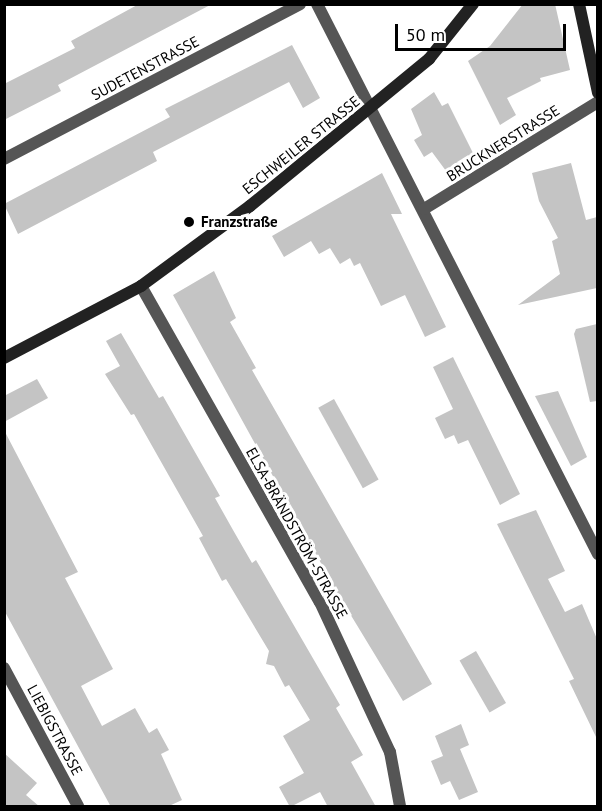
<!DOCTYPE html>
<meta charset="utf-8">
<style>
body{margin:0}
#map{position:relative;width:602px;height:811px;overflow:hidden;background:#fff;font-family:"PT Sans",sans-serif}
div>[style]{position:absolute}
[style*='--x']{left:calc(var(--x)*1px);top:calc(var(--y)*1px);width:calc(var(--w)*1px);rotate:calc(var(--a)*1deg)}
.building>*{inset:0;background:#c4c4c4;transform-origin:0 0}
.street>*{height:12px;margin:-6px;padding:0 6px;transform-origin:6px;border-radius:6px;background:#555}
.secondary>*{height:12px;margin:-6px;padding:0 6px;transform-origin:6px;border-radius:6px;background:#222}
.dots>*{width:16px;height:16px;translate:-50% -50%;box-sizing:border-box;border:3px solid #fff;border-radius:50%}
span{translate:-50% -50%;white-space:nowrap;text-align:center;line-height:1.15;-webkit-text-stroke:6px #fff;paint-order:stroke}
.street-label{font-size:15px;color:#000}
.poi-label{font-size:15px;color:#000;font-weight:700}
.left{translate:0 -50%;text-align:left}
.frame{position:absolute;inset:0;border:6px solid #000;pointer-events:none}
.scale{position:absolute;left:395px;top:24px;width:171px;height:27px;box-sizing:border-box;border:3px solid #000;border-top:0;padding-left:8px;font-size:18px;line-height:21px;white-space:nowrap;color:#000;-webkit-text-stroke:4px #fff;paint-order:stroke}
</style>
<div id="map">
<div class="building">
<div style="clip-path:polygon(139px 4px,212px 4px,58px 85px,61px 91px,4px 120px,4px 84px,75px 48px,71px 41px)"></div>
<div style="clip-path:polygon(523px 4px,555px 4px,570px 70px,540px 78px,541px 81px,507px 98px,516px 115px,500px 125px,468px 61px,490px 46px)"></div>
<div style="clip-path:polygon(292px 45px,320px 98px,303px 108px,289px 82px,153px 152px,157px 161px,18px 234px,4px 204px,170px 117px,165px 109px)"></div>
<div style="clip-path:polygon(434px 92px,442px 106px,448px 103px,476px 159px,449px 175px,432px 152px,424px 157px,414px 140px,422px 135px,411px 109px)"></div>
<div style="clip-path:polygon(571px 163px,586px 220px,597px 217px,597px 288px,518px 305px,560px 274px,552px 241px,558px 238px,539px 201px,532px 173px)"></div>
<div style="clip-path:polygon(382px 173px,402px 214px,391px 214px,446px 327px,425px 337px,405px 295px,381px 306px,360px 263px,354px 266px,350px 258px,340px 264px,330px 248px,319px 254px,311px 241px,284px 257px,272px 236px)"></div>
<div style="clip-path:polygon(214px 271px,236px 318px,230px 322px,256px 368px,252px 370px,432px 684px,403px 701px,338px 594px,173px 295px)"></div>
<div style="clip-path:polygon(597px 324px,597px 401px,590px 402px,574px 334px,576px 329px)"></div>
<div style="clip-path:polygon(121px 333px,159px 398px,163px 396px,220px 496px,215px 498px,233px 530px,252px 563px,256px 560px,340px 705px,336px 708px,363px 755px,351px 762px,376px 807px,328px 807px,320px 792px,290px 807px,279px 787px,304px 773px,283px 736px,310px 720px,289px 685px,285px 687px,274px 666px,266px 664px,269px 651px,226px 579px,222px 581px,199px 538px,203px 536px,134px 414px,131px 415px,105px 374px,120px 366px,106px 341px)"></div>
<div style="clip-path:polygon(453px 357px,520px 494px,500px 505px,468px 440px,458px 444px,454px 435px,445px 439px,435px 418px,453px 409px,433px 367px)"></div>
<div style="clip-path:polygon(37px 379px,48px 398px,4px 422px,4px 396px)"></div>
<div style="clip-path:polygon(558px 391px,587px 457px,571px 466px,535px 396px)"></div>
<div style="left:334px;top:399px;width:92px;height:18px;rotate:61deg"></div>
<div style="clip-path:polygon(4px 430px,78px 572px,65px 578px,113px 669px,81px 686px,102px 726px,135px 708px,149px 733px,157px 728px,169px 750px,161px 754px,182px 800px,169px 806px,111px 807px,4px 610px)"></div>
<div style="clip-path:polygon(536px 510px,565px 571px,548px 579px,565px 612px,582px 604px,597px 639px,597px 739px,569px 681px,574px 679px,497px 524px)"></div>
<div style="left:476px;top:651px;width:60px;height:19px;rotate:60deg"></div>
<div style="clip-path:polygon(461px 724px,469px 745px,460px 749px,478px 792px,459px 800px,450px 781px,441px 785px,431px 761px,443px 756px,435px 736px)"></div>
<div style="clip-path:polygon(4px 753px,37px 783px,26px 795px,40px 807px,4px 807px)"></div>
</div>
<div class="street">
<div style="--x:317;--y:4;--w:618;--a:62.94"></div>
<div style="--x:4;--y:159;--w:334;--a:-27.6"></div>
<div style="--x:424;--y:209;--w:204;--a:-31.6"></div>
<div style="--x:141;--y:286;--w:363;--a:60.5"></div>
<div style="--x:320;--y:602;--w:166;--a:65"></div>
<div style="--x:390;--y:752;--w:55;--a:79.5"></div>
<div style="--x:4;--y:668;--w:157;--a:61.8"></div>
</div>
<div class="secondary">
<div style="--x:579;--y:4;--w:91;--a:77.9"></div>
<div style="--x:4;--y:358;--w:155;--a:-27.7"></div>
<div style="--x:141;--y:286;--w:135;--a:-36.3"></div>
<div style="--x:250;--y:206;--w:232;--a:-39.4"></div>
<div style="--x:429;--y:59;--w:70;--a:-51.3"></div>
</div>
<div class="dots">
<div style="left:189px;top:222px;background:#000"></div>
</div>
<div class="street-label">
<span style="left:145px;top:68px;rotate:-28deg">SUDETENSTRASSE</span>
<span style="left:503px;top:143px;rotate:-32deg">BRUCKNERSTRASSE</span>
<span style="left:301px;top:145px;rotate:-39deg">ESCHWEILER STRASSE</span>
<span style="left:297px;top:533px;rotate:61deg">ELSA-BRÄNDSTRÖM-STRASSE</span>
<span style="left:55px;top:730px;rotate:62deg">LIEBIGSTRASSE</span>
</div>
<div class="poi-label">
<span class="left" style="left:201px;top:222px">Franzstraße</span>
</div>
<div class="frame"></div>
<div class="scale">50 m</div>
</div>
